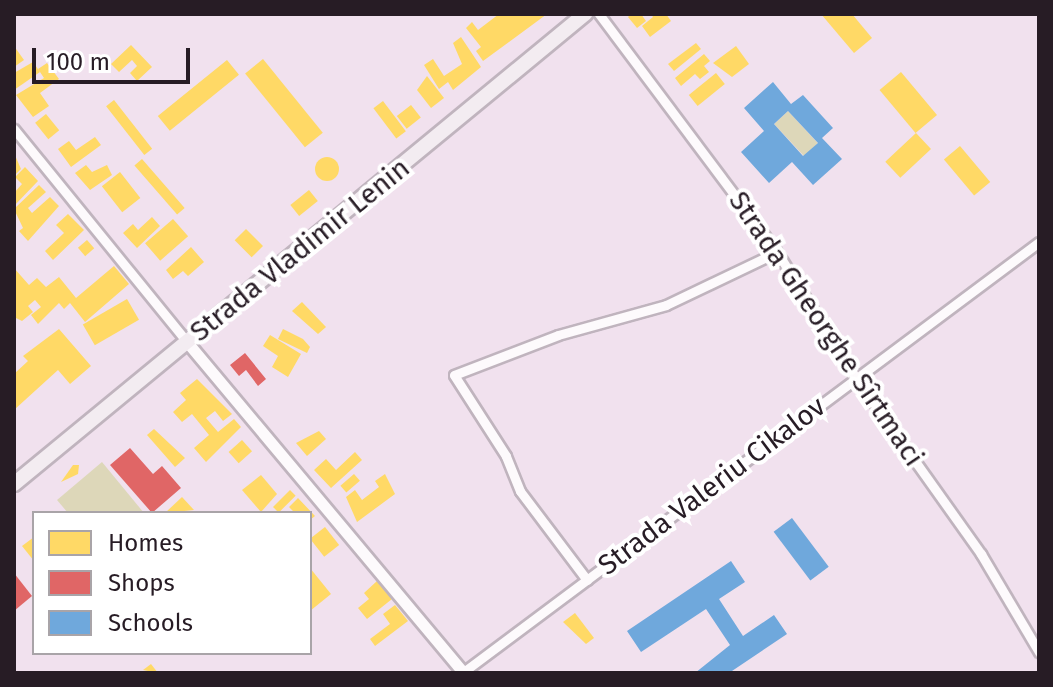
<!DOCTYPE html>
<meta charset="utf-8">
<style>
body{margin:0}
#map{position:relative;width:1053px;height:687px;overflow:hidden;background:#f1e1ee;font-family:"Fira Sans",sans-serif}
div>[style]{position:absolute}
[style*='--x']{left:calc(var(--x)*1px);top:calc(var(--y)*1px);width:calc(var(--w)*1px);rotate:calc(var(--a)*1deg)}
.green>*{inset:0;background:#ddd7b9;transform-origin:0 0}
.homes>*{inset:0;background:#ffd966;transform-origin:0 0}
.round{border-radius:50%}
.shops>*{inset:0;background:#e06666}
.schools>*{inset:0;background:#6fa8dc;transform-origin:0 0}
.roads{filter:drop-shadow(2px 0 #c0b4be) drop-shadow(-2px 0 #c0b4be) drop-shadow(0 2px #c0b4be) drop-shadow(0 -2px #c0b4be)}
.minor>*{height:9px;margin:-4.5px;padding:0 4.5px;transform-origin:4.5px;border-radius:4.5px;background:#fdfafc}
.tertiary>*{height:11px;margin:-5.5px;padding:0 5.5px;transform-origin:5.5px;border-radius:5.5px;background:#fdfafc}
.primary>*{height:14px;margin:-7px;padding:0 7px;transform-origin:7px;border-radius:7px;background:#f3ecf1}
span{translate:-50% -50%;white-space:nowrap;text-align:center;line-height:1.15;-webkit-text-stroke:8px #fff;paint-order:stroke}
.street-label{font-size:28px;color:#271c25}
.frame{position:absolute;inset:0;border:16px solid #271c25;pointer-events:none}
.legend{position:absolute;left:32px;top:511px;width:280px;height:144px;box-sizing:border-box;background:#fff;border:2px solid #a9a4a8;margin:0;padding:10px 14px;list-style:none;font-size:24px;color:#271c25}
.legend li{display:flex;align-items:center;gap:16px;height:40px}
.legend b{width:40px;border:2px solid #a9a4a8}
.scale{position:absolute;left:32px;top:48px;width:158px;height:36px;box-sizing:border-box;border:4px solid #271c25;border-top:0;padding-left:10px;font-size:24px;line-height:28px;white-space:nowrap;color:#271c25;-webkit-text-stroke:6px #fff;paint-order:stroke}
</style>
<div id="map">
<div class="green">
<div style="left:788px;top:111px;width:44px;height:19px;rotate:47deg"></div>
<div style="clip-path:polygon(102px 462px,144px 513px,68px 513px,57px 500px)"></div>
</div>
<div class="homes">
<div style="clip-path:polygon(499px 14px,547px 14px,483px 61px,476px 51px,481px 47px,466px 28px,472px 22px,478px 30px)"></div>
<div style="clip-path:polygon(631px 14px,641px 14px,646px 21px,637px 28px,628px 17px)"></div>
<div style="clip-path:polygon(651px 14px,666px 14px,671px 21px,650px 37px,642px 26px,653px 17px)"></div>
<div style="clip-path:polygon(821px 14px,852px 14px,872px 38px,854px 53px)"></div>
<div style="clip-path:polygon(461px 37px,481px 67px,453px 90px,448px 82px,439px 89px,424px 65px,433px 59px,444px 76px,462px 64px,453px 43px)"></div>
<div style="clip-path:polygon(696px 43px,701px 49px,674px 71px,668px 64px)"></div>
<div style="clip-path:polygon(131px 45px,152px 67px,137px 81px,130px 73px,137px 66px,132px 60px,119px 72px,111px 64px)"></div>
<div style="clip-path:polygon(14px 46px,24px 60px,14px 67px)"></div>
<div style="clip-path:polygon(736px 46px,749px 64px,732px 77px,713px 63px)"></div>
<div style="clip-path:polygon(704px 54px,710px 61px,704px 66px,709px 72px,700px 79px,695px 74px,681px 86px,675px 78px)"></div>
<div style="left:263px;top:59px;width:95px;height:23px;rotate:51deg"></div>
<div style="left:227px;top:60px;width:19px;height:89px;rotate:51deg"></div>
<div style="clip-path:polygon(33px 62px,40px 72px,14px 90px,14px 73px)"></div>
<div style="clip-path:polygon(47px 63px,59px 79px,40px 93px,49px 106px,33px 117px,16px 95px,44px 78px,38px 69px)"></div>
<div style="left:901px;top:72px;width:56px;height:28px;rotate:50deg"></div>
<div style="left:716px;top:73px;width:14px;height:35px;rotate:51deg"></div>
<div style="clip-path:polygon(427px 76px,444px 98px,431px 108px,417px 90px)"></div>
<div style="left:114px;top:100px;width:62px;height:10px;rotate:52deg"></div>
<div style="left:383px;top:101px;width:38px;height:12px;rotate:53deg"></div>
<div style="left:411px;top:105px;width:16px;height:18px;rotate:52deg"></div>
<div style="left:46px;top:114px;width:21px;height:14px;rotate:51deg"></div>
<div style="left:916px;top:133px;width:22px;height:42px;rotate:47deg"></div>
<div style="clip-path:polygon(95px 137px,101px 145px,71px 167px,58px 149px,69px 141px,76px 150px)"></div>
<div style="left:960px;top:146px;width:47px;height:21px;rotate:50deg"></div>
<div style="clip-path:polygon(14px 153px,21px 169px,14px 176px)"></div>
<div class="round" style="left:315px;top:157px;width:24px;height:24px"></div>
<div style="left:142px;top:159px;width:65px;height:10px;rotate:49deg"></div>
<div style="clip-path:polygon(86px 165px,92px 172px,107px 165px,112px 175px,90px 190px,75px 173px)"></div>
<div style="clip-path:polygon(25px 167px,38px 181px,14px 206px,14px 193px,22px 184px,15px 177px)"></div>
<div style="left:120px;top:172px;width:33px;height:23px;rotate:52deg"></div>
<div style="clip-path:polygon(39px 185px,46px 192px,28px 208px,32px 213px,50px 197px,59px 206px,28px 241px,19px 231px,23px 228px,14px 209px)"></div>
<div style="left:309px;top:190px;width:14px;height:24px;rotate:51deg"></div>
<div style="clip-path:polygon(68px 214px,84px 230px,53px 260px,45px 251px,64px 233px,56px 225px)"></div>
<div style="clip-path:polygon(152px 217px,160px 226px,137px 248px,123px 233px,133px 224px,138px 230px)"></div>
<div style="left:173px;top:219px;width:23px;height:37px;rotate:49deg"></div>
<div style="left:246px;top:229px;width:24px;height:16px;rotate:45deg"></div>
<div style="left:87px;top:240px;width:11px;height:12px;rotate:49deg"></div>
<div style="clip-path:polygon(191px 247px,204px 262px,188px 276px,183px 271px,173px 279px,166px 270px)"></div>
<div style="clip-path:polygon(114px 266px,129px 284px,85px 322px,70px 303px,64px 309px,59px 303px,38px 324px,31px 315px,41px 307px,35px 300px,28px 306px,33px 312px,22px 321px,14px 317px,14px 268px,29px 285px,37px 278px,46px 287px,59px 277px,76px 298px)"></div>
<div style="left:127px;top:299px;width:24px;height:51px;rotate:60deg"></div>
<div style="clip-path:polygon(302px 302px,326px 327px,318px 334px,292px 311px)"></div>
<div style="clip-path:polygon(59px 329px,91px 366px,70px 384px,58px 370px,14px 410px,14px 374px,28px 361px,23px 356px)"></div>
<div style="clip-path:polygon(283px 329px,303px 339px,310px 347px,307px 353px,278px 339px)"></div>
<div style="clip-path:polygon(270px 335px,301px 354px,288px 377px,272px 367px,278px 356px,263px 346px)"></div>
<div style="clip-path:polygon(197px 379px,232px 414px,223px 421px,215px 411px,206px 418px,218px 432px,234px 419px,241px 427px,206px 462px,194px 448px,209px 435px,192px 414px,182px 422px,173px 412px,186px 400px,180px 393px)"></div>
<div style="clip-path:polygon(154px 429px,185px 458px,175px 467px,147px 435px)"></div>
<div style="clip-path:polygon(319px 431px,326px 439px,307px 456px,296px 443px)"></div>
<div style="left:242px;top:440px;width:15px;height:18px;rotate:48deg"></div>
<div style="clip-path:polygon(355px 452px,362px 460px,331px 488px,314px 470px,326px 459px,336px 470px)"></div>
<div style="clip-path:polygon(73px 465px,79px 465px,78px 474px,61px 482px)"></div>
<div style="left:354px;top:474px;width:9px;height:18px;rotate:49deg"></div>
<div style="clip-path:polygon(385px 474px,395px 494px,357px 522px,346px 497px,355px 490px,362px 500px,379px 487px,375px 481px)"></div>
<div style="clip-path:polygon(261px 475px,277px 494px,261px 512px,242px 490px)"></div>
<div style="left:290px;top:490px;width:8px;height:24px;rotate:45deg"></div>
<div style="clip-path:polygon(182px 497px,194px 510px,165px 513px)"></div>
<div style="clip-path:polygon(298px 498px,315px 516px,310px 520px,310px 513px,295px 513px,289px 507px)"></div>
<div style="left:325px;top:527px;width:23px;height:19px;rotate:52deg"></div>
<div style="clip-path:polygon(34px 537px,34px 561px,22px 546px)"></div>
<div style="clip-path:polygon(310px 568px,331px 594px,310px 611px)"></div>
<div style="clip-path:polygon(377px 581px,392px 599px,367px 619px,358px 608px,369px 599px,364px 593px)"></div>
<div style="clip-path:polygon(395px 605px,408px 621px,375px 646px,370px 639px,390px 624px,383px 614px)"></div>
<div style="clip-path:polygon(575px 613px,594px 638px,586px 644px,563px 622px)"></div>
<div style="clip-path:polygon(151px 664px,158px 673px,143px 670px)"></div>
</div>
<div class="shops">
<div style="clip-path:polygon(245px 353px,266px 379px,258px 386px,246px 370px,239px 376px,230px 365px)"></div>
<div style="clip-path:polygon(130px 448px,153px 474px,162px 466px,181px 488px,152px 513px,110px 465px)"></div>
<div style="clip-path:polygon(14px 573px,32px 596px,14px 611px)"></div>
</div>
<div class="schools">
<div style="clip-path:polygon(evenodd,773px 82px,791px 104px,803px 95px,833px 128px,822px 138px,842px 159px,813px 185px,792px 162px,769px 183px,741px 152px,764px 131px,744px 108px,773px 82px,788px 111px,818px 143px,803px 156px,774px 124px,788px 111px)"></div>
<div style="left:792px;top:518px;width:61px;height:23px;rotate:53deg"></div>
<div style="clip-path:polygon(731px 561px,745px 582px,719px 599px,743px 636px,774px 615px,787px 634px,729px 673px,695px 673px,730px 645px,706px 609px,641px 652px,627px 631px)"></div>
</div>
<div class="roads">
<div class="minor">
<div style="--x:599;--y:14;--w:297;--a:53.2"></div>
<div style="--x:777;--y:252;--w:149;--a:57.9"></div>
<div style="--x:856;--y:378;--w:216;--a:54.6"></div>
<div style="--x:981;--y:554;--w:114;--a:59.4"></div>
<div style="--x:14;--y:129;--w:274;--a:50.9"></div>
<div style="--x:587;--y:580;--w:111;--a:-127"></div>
<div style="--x:520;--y:491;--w:38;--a:-112"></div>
<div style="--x:506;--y:456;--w:96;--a:-122.7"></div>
<div style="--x:454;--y:375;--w:111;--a:-21"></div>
<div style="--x:558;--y:335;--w:112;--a:-15.5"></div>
<div style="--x:666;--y:305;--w:123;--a:-25.5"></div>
<div style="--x:462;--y:673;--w:720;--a:-36.76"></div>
</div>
<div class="tertiary">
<div style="--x:187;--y:342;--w:432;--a:50.1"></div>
</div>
<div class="primary">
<div style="--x:14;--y:484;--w:740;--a:-39.46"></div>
</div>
</div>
<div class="street-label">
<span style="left:300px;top:250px;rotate:-39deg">Strada Vladimir Lenin</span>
<span style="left:826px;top:329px;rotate:56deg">Strada Gheorghe Sîrtmaci</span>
<span style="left:712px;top:486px;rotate:-37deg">Strada Valeriu Cikalov</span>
</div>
<div class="frame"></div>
<ul class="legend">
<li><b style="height:22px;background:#ffd966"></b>Homes</li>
<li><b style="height:22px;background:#e06666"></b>Shops</li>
<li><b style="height:22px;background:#6fa8dc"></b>Schools</li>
</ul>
<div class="scale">100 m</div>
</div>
